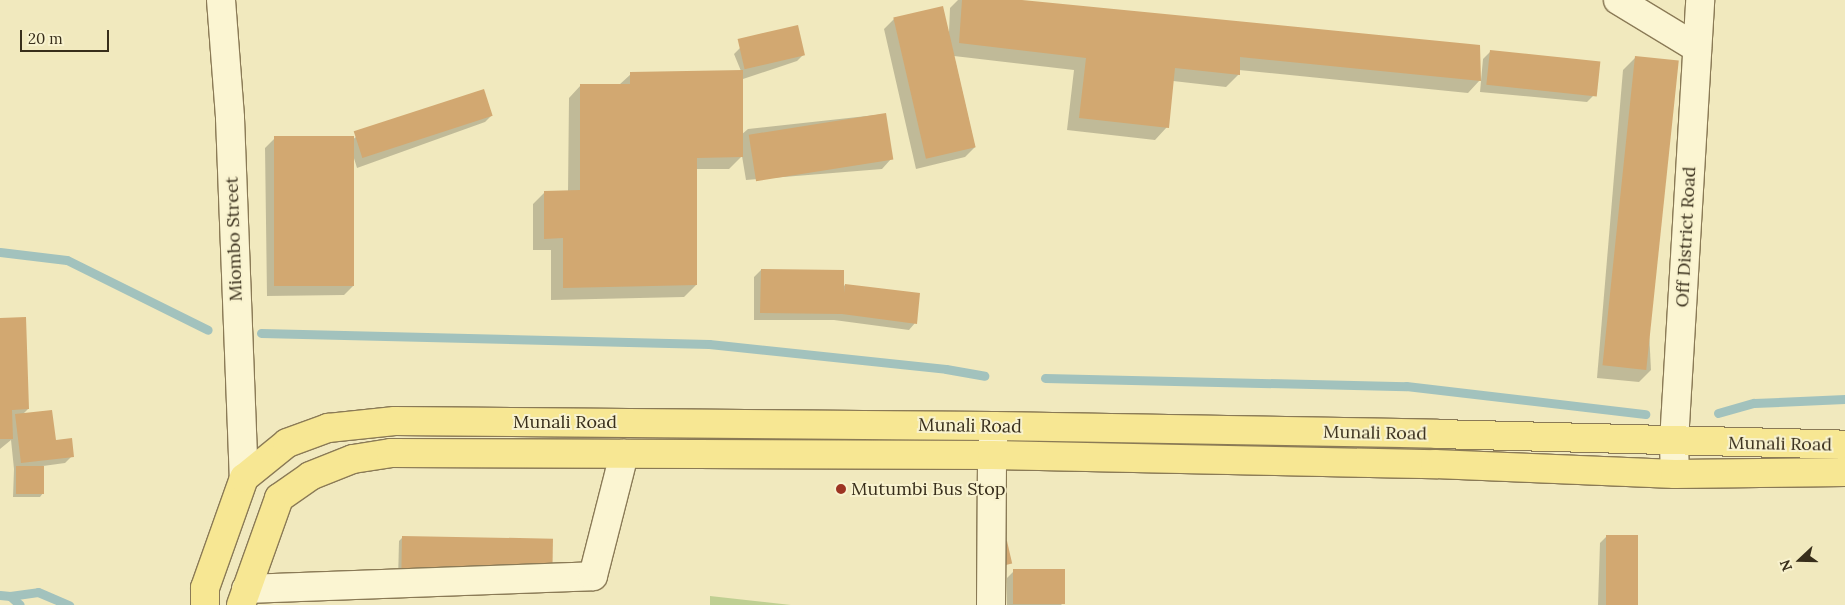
<!DOCTYPE html>
<style>
body{margin:0}
#map{position:relative;width:1845px;height:605px;overflow:hidden;background:#f1e9be;font-family:Lora,serif}
div>[style]{position:absolute}
[style*='--x']{left:calc(var(--x)*1px);top:calc(var(--y)*1px);width:calc(var(--w)*1px);rotate:calc(var(--a)*1deg)}
.green>*{inset:0;background:#bfcf92}
.shadow>*{inset:0;background:#0003}
.stream>*{height:9px;margin:-4.5px;padding:0 4.5px;transform-origin:4.5px;border-radius:4.5px;background:#a2c2bd}
.building>*{inset:0;background:#d2a871;transform-origin:0 0}
.roads{filter:drop-shadow(1px 0 #8a7a56) drop-shadow(-1px 0 #8a7a56) drop-shadow(0 1px #8a7a56) drop-shadow(0 -1px #8a7a56)}
.minor>*{height:28px;margin:-14px;padding:0 14px;transform-origin:14px;border-radius:14px;background:#fbf5d2}
.major>*{height:28px;margin:-14px;padding:0 14px;transform-origin:14px;border-radius:14px;background:#f7e793}
.dots>*{width:14px;height:14px;translate:-50% -50%;box-sizing:border-box;border:2px solid #f8f2ce;border-radius:50%}
span{translate:-50% -50%;white-space:nowrap;text-align:center;line-height:1.15;-webkit-text-stroke:4px #f8f2ce;paint-order:stroke}
.street-label{font-size:18px;color:#382e1b}
.poi-label{font-size:18px;color:#382e1b}
.left{translate:0 -50%;text-align:left}
.north{position:absolute;left:1775px;top:535px;width:50px;height:50px;-webkit-text-stroke:4px #f8f2ce;paint-order:stroke;rotate:249deg;font-size:14px;font-weight:700;line-height:20px;text-align:center;color:#382e1b}
.north::after{content:'';display:block;margin:auto;width:18px;height:22px;background:#382e1b;clip-path:polygon(50% 0,100% 100%,50% 72%,0 100%)}
.scale{position:absolute;left:20px;top:30px;width:89px;height:22px;box-sizing:border-box;border:2px solid #382e1b;border-top:0;padding-left:6px;font-size:15px;line-height:18px;white-space:nowrap;color:#382e1b;-webkit-text-stroke:4px #f8f2ce;paint-order:stroke}
</style>
<div id="map">
<div class="green">
<div style="clip-path:polygon(710px 596px,791px 605px,710px 605px)"></div>
</div>
<div class="shadow">
<div style="clip-path:polygon(958px 0,1009px 0,1480px 80px,1468px 93px,1239px 70px,1239px 74px,1226px 87px,1173px 81px,1167px 127px,1155px 140px,1067px 130px,1074px 70px,954px 56px,975px 147px,965px 157px,916px 169px,884px 29px,894px 19px,949px 32px,950px 8px)"></div>
<div style="clip-path:polygon(741px 47px,804px 54px,797px 61px,743px 79px,741px 74px,741px 135px,748px 129px,885px 114px,891px 159px,882px 169px,746px 180px,742px 156px,729px 169px,696px 169px,696px 285px,684px 297px,551px 300px,551px 250px,533px 250px,533px 204px,545px 192px,568px 191px,569px 98px,581px 85px,619px 85px,631px 74px,741px 71px,734px 54px)"></div>
<div style="clip-path:polygon(1490px 52px,1594px 95px,1587px 102px,1480px 92px,1483px 59px)"></div>
<div style="clip-path:polygon(1635px 58px,1651px 370px,1639px 382px,1597px 378px,1623px 70px)"></div>
<div style="clip-path:polygon(492px 115px,485px 122px,357px 168px,353px 155px,354px 285px,344px 295px,267px 296px,265px 148px,275px 138px,352px 140px,356px 137px)"></div>
<div style="clip-path:polygon(761px 270px,842px 288px,845px 285px,915px 323px,909px 330px,834px 320px,754px 320px,754px 277px)"></div>
<div style="clip-path:polygon(0 320px,28px 409px,22px 415px,72px 456px,65px 463px,43px 466px,43px 493px,40px 497px,13px 497px,14px 469px,11px 440px,0 449px)"></div>
<div style="clip-path:polygon(1607px 536px,1636px 605px,1598px 605px,1600px 543px)"></div>
<div style="clip-path:polygon(402px 538px,551px 580px,398px 581px,399px 541px)"></div>
<div style="clip-path:polygon(1014px 571px,1064px 602px,1061px 605px,1007px 605px,1007px 578px)"></div>
</div>
<div class="stream">
<div style="--x:0;--y:252;--w:67;--a:6.8"></div>
<div style="--x:67;--y:260;--w:157;--a:26.4"></div>
<div style="--x:261;--y:333;--w:448;--a:1.4"></div>
<div style="--x:709;--y:344;--w:238;--a:6"></div>
<div style="--x:946;--y:369;--w:39;--a:10"></div>
<div style="--x:1045;--y:378;--w:361;--a:1.3"></div>
<div style="--x:1406;--y:386;--w:241;--a:6.7"></div>
<div style="--x:1718;--y:413;--w:37;--a:-16"></div>
<div style="--x:1754;--y:403;--w:91;--a:-2.5"></div>
<div style="--x:0;--y:595;--w:10;--a:6"></div>
<div style="--x:10;--y:596;--w:28;--a:-8"></div>
<div style="--x:38;--y:592;--w:34;--a:23"></div>
<div style="--x:10;--y:596;--w:13;--a:42"></div>
</div>
<div class="building">
<div style="clip-path:polygon(962px 0,1022px 0,1480px 45px,1481px 81px,1240px 57px,1240px 75px,1175px 68px,1169px 128px,1079px 118px,1086px 58px,959px 43px)"></div>
<div style="left:943px;top:6px;width:145px;height:51px;rotate:77deg"></div>
<div style="left:798px;top:25px;width:31px;height:62px;rotate:77deg"></div>
<div style="left:1490px;top:50px;width:111px;height:35px;rotate:6deg"></div>
<div style="left:1635px;top:56px;width:44px;height:311px;rotate:6deg"></div>
<div style="clip-path:polygon(743px 70px,743px 157px,697px 158px,697px 285px,563px 288px,563px 238px,544px 239px,544px 191px,580px 190px,580px 84px,630px 84px,630px 72px)"></div>
<div style="left:484px;top:89px;width:28px;height:137px;rotate:72deg"></div>
<div style="left:886px;top:113px;width:47px;height:139px;rotate:81deg"></div>
<div style="left:354px;top:136px;width:150px;height:80px;rotate:90deg"></div>
<div style="clip-path:polygon(761px 269px,844px 270px,844px 293px,845px 284px,920px 293px,917px 324px,842px 314px,760px 313px)"></div>
<div style="clip-path:polygon(26px 317px,29px 409px,12px 410px,13px 439px,0 439px,0 318px)"></div>
<div style="clip-path:polygon(52px 410px,56px 440px,72px 438px,74px 457px,21px 463px,15px 414px)"></div>
<div style="left:16px;top:466px;width:28px;height:28px"></div>
<div style="left:1606px;top:535px;width:32px;height:70px"></div>
<div style="left:402px;top:536px;width:151px;height:42px;rotate:1deg"></div>
<div style="left:1007px;top:541px;width:23px;height:11px;rotate:77deg"></div>
<div style="left:1013px;top:569px;width:52px;height:35px"></div>
</div>
<div class="roads">
<div class="minor">
<div style="--x:221;--y:0;--w:118;--a:85.6"></div>
<div style="--x:230;--y:118;--w:360;--a:87.8"></div>
<div style="--x:1618;--y:0;--w:92;--a:31.3"></div>
<div style="--x:1675;--y:474;--w:32;--a:-92"></div>
<div style="--x:1674;--y:442;--w:443;--a:-86.6"></div>
<div style="--x:246;--y:589;--w:347;--a:-2.1"></div>
<div style="--x:593;--y:576;--w:126;--a:-75.7"></div>
<div style="--x:991;--y:605;--w:150;--a:-89.6"></div>
<div style="--x:992;--y:455;--w:29;--a:-86"></div>
</div>
<div class="major">
<div style="--x:205;--y:605;--w:17;--a:-90"></div>
<div style="--x:205;--y:588;--w:117;--a:-70.5"></div>
<div style="--x:244;--y:478;--w:55;--a:-39.1"></div>
<div style="--x:287;--y:443;--w:44;--a:-20.1"></div>
<div style="--x:328;--y:428;--w:67;--a:-6"></div>
<div style="--x:395;--y:421;--w:599;--a:0.48"></div>
<div style="--x:994;--y:426;--w:443;--a:1"></div>
<div style="--x:1437;--y:434;--w:408;--a:1.5"></div>
<div style="--x:241;--y:605;--w:114;--a:-70.4"></div>
<div style="--x:279;--y:498;--w:38;--a:-35"></div>
<div style="--x:310;--y:476;--w:46;--a:-21.6"></div>
<div style="--x:353;--y:459;--w:38;--a:-9"></div>
<div style="--x:391;--y:453;--w:601;--a:0.19"></div>
<div style="--x:992;--y:455;--w:443;--a:1.2"></div>
<div style="--x:1435;--y:464;--w:240;--a:2.4"></div>
<div style="--x:1675;--y:474;--w:170;--a:-0.7"></div>
</div>
</div>
<div class="dots">
<div style="left:841px;top:489px;background:#9d3422"></div>
</div>
<div class="street-label">
<span style="left:1686px;top:237px;rotate:-87deg">Off District Road</span>
<span style="left:234px;top:239px;rotate:-92deg">Miombo Street</span>
<span style="left:565px;top:422px">Munali Road</span>
<span style="left:970px;top:426px;rotate:1deg">Munali Road</span>
<span style="left:1375px;top:433px;rotate:1deg">Munali Road</span>
<span style="left:1780px;top:444px;rotate:1deg">Munali Road</span>
</div>
<div class="poi-label">
<span class="left" style="left:851px;top:489px">Mutumbi Bus Stop</span>
</div>
<div class="north">N</div>
<div class="scale">20 m</div>
</div>
